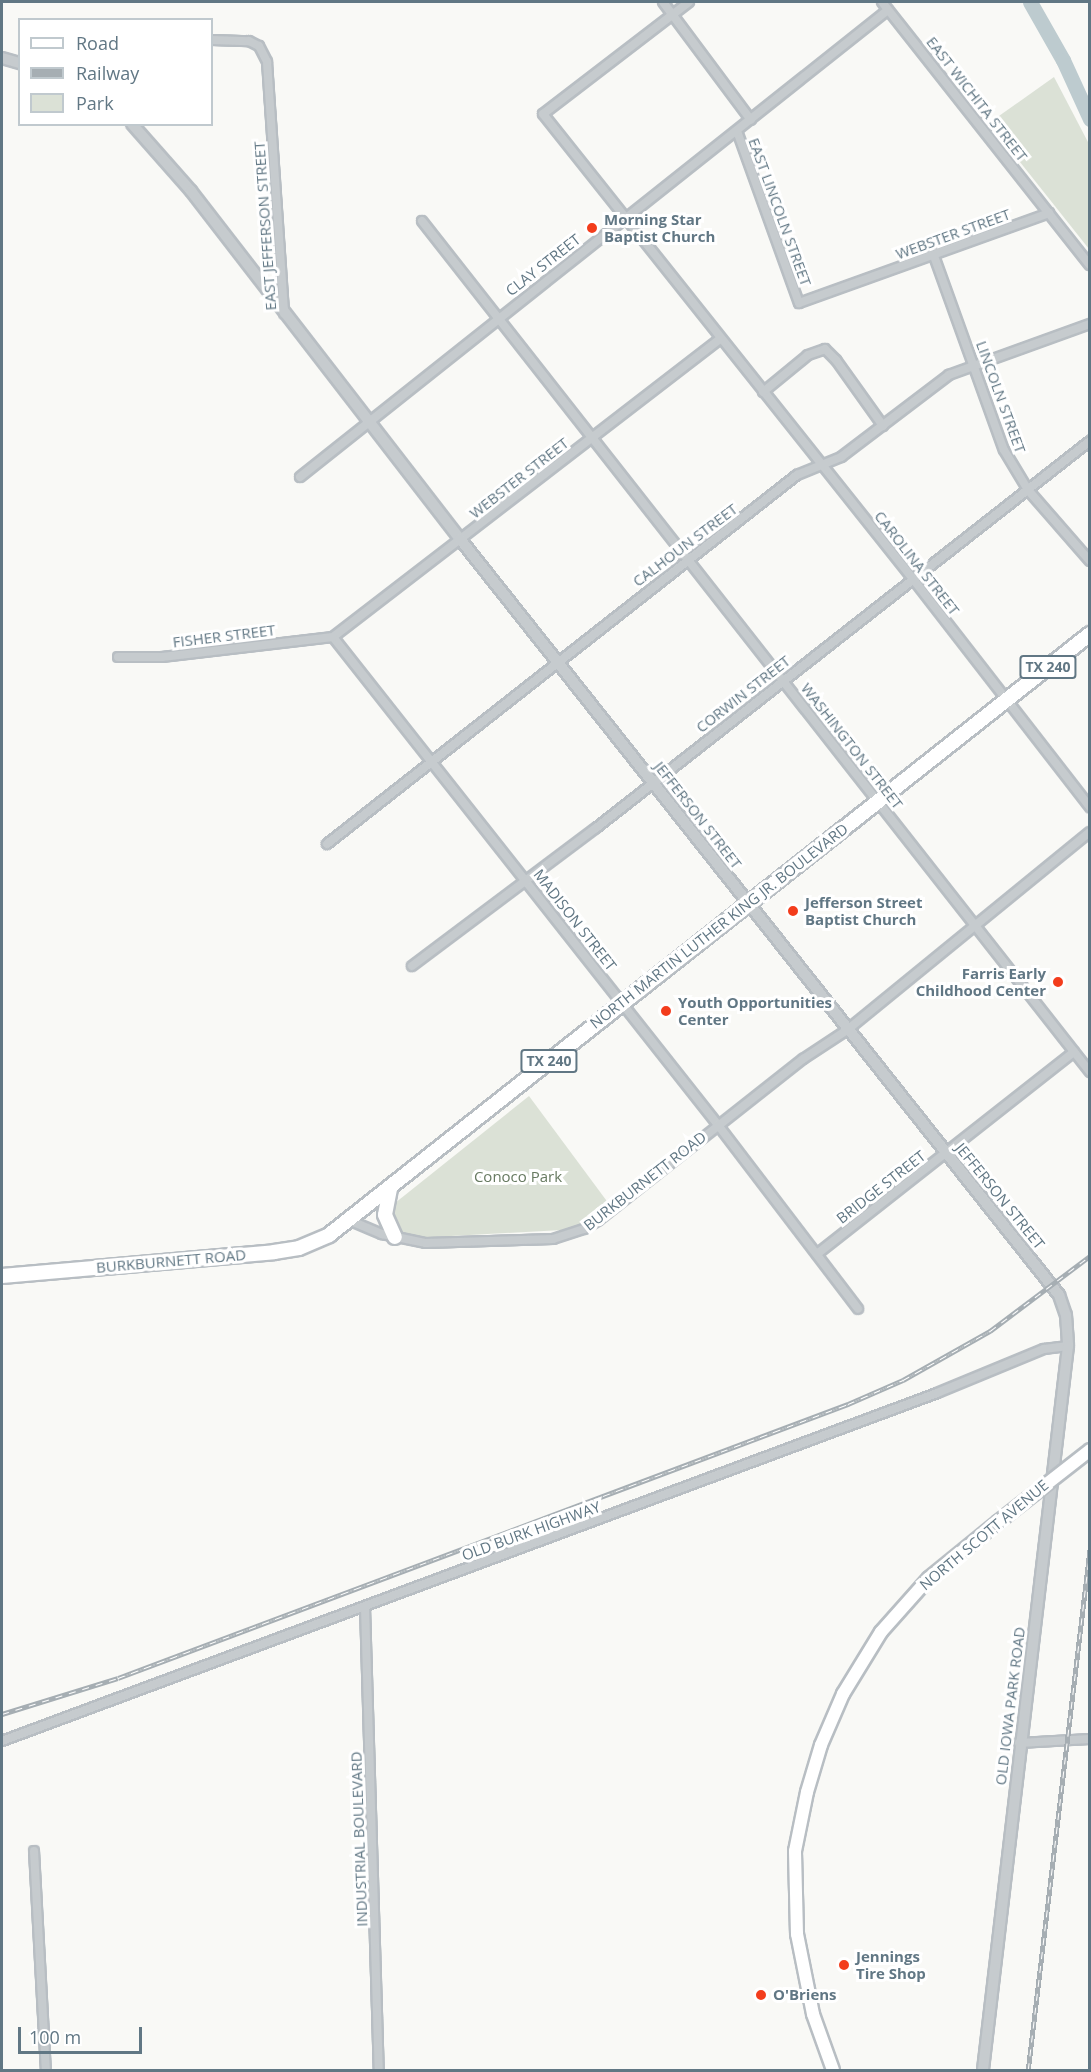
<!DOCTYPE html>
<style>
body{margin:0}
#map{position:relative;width:1091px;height:2072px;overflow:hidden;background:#f9f9f6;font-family:"Open Sans",sans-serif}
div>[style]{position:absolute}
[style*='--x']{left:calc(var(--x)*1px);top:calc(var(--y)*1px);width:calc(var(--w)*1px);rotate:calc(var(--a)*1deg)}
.green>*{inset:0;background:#dbe1d6}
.river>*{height:15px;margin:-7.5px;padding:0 7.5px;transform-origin:7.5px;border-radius:7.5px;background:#bdcbcf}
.roads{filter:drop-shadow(2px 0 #b8bec3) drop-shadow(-2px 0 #b8bec3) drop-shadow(0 2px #b8bec3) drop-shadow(0 -2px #b8bec3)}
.minor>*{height:8px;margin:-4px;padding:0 4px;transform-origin:4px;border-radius:4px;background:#c6cbce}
.tertiary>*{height:10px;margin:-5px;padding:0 5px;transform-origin:5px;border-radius:5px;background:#c6cbce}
.secondary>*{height:12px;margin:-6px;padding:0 6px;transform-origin:6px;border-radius:6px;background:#fff}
.primary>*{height:14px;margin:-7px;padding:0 7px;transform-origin:7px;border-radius:7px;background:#fff}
.rail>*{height:4.5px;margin-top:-2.25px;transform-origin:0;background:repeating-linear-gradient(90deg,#fff 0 7px,#a6aeb3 0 14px);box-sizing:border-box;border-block:2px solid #a6aeb3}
.bridges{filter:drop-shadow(2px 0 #b8bec3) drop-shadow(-2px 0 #b8bec3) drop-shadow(0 2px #b8bec3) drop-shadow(0 -2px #b8bec3)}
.secondary-bridge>*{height:12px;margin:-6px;padding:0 6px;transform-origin:6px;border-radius:6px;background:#fff}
.dots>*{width:16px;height:16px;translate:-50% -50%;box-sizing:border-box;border:3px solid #fff;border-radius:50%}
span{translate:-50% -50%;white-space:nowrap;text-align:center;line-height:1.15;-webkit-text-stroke:6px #fff;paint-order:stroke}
.shield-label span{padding:2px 4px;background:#fff;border:2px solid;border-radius:4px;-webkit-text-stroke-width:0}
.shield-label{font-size:14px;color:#617784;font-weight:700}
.street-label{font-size:15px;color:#617784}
.poi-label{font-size:15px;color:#617784;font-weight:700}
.left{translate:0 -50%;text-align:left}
.right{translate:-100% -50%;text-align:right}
.park-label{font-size:15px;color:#677a61}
.frame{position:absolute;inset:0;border:3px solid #617784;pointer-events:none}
.legend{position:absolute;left:18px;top:18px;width:195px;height:108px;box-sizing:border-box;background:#fff;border:2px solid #c0c9ce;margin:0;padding:8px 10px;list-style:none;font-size:18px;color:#617784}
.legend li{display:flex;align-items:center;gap:12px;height:30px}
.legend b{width:30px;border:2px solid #c0c9ce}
.scale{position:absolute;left:18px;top:2027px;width:124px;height:27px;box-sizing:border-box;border:3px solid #617784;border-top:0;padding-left:8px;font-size:18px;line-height:21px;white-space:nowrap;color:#617784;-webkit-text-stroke:4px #fff;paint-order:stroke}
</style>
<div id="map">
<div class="green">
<div style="clip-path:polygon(1054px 77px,1089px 144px,1089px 249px,989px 123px)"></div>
<div style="clip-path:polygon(529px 1096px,609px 1204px,590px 1220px,573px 1228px,562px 1230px,415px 1238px,396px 1231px,390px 1207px)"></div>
</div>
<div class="river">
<div style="--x:1030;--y:2;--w:67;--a:60.4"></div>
<div style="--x:1063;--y:60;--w:65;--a:65.4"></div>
</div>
<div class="roads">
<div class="minor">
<div style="--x:663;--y:2;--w:147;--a:53.3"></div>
<div style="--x:689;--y:2;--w:184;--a:142.5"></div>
<div style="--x:543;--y:114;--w:594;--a:51.49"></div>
<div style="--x:913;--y:579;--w:289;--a:52.2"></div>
<div style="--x:882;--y:2;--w:335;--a:51.7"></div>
<div style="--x:212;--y:40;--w:37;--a:2"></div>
<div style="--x:249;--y:41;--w:11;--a:27"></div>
<div style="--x:259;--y:46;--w:18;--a:63"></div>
<div style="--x:267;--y:62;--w:252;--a:86.1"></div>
<div style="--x:737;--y:131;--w:183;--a:70.2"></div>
<div style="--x:799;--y:303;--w:266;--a:-19.8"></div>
<div style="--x:422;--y:221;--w:1082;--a:51.87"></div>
<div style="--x:934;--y:256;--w:206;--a:70.2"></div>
<div style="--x:1004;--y:450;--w:47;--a:59"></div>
<div style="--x:1028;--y:490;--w:94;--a:48.9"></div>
<div style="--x:763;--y:392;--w:58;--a:-39.4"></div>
<div style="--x:808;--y:355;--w:18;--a:-19"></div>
<div style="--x:825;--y:349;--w:16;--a:45"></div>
<div style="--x:836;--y:360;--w:81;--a:54.5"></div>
<div style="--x:300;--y:477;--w:751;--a:-38.46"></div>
<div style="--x:333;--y:637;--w:622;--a:51.73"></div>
<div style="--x:718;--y:1125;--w:231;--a:52.7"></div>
<div style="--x:333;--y:637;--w:488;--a:-37.6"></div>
<div style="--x:118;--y:657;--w:44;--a:0"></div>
<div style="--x:162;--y:657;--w:172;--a:-6.7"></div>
<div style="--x:327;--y:844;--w:598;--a:-38.14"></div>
<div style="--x:797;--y:475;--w:48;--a:-22.2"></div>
<div style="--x:841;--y:457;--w:136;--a:-37.2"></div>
<div style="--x:949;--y:375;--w:150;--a:-19.9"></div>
<div style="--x:412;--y:966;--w:230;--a:-36.9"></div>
<div style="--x:596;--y:828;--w:628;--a:-38.08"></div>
<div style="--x:351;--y:1221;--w:34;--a:23"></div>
<div style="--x:382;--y:1234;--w:45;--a:11.6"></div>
<div style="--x:426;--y:1243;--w:127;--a:-1.8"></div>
<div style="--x:553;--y:1239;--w:33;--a:-18"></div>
<div style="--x:584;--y:1229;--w:17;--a:-31"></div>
<div style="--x:599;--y:1220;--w:260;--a:-38.3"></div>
<div style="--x:803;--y:1059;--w:53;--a:-33.4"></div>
<div style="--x:847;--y:1030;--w:313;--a:-39.2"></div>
<div style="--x:817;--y:1254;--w:327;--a:-38.2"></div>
<div style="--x:365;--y:1607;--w:463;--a:88.3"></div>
<div style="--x:2;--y:1741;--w:998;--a:-20.41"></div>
<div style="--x:937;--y:1393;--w:116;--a:-22.4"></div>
<div style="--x:1044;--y:1349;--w:24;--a:-7"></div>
<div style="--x:1019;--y:1743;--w:71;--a:-3.2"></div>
<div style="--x:34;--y:1851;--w:219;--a:86.9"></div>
</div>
<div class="tertiary">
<div style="--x:2;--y:58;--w:19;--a:16"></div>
<div style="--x:132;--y:124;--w:89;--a:48.6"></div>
<div style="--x:191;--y:191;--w:440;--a:52.3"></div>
<div style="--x:460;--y:539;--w:965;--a:51.61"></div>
<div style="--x:1059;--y:1295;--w:21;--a:71"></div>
<div style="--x:1066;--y:1315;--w:31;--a:86"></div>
<div style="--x:1068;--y:1346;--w:729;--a:96.7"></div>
</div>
<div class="secondary">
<div style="--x:833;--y:2070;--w:59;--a:-109.7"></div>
<div style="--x:813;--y:2014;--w:82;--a:-101.3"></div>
<div style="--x:797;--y:1934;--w:83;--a:-91.4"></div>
<div style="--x:795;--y:1851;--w:60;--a:-78.5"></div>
<div style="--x:807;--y:1792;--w:49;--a:-73.4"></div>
<div style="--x:821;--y:1745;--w:56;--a:-66.7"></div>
<div style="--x:843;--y:1694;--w:73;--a:-58.5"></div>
<div style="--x:881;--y:1632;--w:72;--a:-48.4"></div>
<div style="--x:929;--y:1578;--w:89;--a:-39.1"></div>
</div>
<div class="primary">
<div style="--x:390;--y:1189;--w:26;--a:101"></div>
<div style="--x:385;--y:1215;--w:24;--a:66"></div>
<div style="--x:2;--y:1276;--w:273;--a:-5"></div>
<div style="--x:274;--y:1252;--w:25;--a:-9"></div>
<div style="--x:299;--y:1248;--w:33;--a:-23"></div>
<div style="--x:329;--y:1235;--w:970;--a:-38.3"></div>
</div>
</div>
<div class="rail">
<div style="--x:2;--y:1714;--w:121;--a:-17.2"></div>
<div style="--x:118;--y:1678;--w:780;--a:-20.57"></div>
<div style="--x:848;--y:1404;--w:60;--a:-23.6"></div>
<div style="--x:903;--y:1380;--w:100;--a:-29.4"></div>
<div style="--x:990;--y:1331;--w:125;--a:-36.9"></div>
<div style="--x:1028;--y:2070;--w:526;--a:-83.23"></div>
</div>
<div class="bridges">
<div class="secondary-bridge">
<div style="--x:998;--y:1522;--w:117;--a:-38"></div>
</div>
</div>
<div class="dots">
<div style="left:592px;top:228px;background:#f33d1c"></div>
<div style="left:793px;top:911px;background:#f33d1c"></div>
<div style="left:1058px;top:982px;background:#f33d1c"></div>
<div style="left:666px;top:1011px;background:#f33d1c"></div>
<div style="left:844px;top:1965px;background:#f33d1c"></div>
<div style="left:761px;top:1995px;background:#f33d1c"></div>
</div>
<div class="shield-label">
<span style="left:1048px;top:667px">TX 240</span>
<span style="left:549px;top:1061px">TX 240</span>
</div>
<div class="street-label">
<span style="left:977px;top:99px;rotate:52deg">EAST WICHITA STREET</span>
<span style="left:780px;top:212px;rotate:70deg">EAST LINCOLN STREET</span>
<span style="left:265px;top:226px;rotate:-94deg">EAST JEFFERSON STREET</span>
<span style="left:953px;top:234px;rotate:-20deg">WEBSTER STREET</span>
<span style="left:543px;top:265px;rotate:-38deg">CLAY STREET</span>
<span style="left:1001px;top:397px;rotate:70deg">LINCOLN STREET</span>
<span style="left:519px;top:478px;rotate:-38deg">WEBSTER STREET</span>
<span style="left:685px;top:545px;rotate:-37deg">CALHOUN STREET</span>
<span style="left:917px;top:563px;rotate:52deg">CAROLINA STREET</span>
<span style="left:224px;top:636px;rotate:-7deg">FISHER STREET</span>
<span style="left:743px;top:694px;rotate:-38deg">CORWIN STREET</span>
<span style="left:852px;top:746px;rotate:52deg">WASHINGTON STREET</span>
<span style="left:698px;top:815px;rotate:52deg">JEFFERSON STREET</span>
<span style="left:575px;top:920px;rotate:52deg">MADISON STREET</span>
<span style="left:719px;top:926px;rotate:-38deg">NORTH MARTIN LUTHER KING JR. BOULEVARD</span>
<span style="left:645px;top:1181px;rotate:-38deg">BURKBURNETT ROAD</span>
<span style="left:881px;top:1187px;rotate:-38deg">BRIDGE STREET</span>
<span style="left:1000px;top:1196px;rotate:51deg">JEFFERSON STREET</span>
<span style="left:171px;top:1261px;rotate:-5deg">BURKBURNETT ROAD</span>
<span style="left:531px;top:1531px;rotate:-20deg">OLD BURK HIGHWAY</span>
<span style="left:984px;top:1535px;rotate:-40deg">NORTH SCOTT AVENUE</span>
<span style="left:1010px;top:1706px;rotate:-83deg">OLD IOWA PARK ROAD</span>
<span style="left:359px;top:1839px;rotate:-92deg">INDUSTRIAL BOULEVARD</span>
</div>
<div class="poi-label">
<span class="left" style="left:604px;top:228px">Morning Star<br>Baptist Church</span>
<span class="left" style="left:805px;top:911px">Jefferson Street<br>Baptist Church</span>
<span class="right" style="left:1046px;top:982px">Farris Early<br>Childhood Center</span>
<span class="left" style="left:678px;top:1011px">Youth Opportunities<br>Center</span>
<span class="left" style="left:856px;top:1965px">Jennings<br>Tire Shop</span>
<span class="left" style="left:773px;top:1995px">O'Briens</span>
</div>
<div class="park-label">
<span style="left:518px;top:1177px">Conoco Park</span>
</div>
<div class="frame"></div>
<ul class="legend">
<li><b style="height:8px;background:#fff"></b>Road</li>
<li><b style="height:8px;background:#a6aeb3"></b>Railway</li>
<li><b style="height:16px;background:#dbe1d6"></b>Park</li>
</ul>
<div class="scale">100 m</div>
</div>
